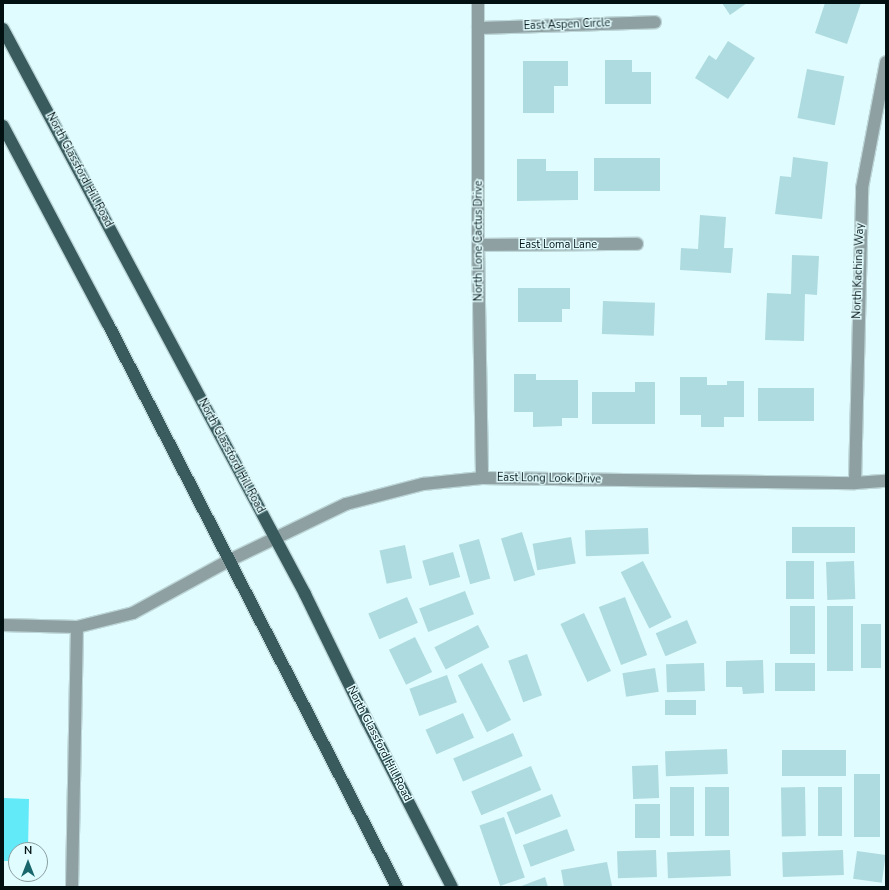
<!DOCTYPE html>
<style>
body{margin:0}
#map{position:relative;width:889px;height:890px;overflow:hidden;background:#e1fcfe;font-family:"Nunito Sans",sans-serif}
div>[style]{position:absolute}
[style*='--x']{left:calc(var(--x)*1px);top:calc(var(--y)*1px);width:calc(var(--w)*1px);rotate:calc(var(--a)*1deg)}
.green>*{inset:0;background:#63eaf8}
.building>*{inset:0;background:#aedbdf;transform-origin:0 0}
.roads{filter:drop-shadow(1px 0 #bdd6d8) drop-shadow(-1px 0 #bdd6d8) drop-shadow(0 1px #bdd6d8) drop-shadow(0 -1px #bdd6d8)}
.minor>*{height:12px;margin:-6px;padding:0 6px;transform-origin:6px;border-radius:6px;background:#8ea0a2}
.major>*{height:12px;margin:-6px;padding:0 6px;transform-origin:6px;border-radius:6px;background:#395b5e}
span{translate:-50% -50%;white-space:nowrap;text-align:center;line-height:1.15;-webkit-text-stroke:3px #e1fcfe;paint-order:stroke}
.street-label{font-size:11px;color:#021012}
.frame{position:absolute;inset:0;border:4px solid #021012;pointer-events:none}
.north{position:absolute;left:8px;top:842px;width:40px;height:40px;box-sizing:border-box;background:#e1fcfe;border:1px solid #889ea0;border-radius:50%;rotate:0deg;font-size:11px;font-weight:700;line-height:16px;text-align:center;color:#021012}
.north::after{content:'';display:block;margin:auto;width:14px;height:18px;background:#19666d;clip-path:polygon(50% 0,100% 100%,50% 72%,0 100%)}
</style>
<div id="map">
<div class="green">
<div style="clip-path:polygon(3px 798px,29px 799px,28px 850px,16px 850px,16px 861px,3px 861px)"></div>
</div>
<div class="building">
<div style="clip-path:polygon(722px 3px,747px 3px,730px 15px)"></div>
<div style="clip-path:polygon(825px 3px,861px 3px,847px 44px,815px 33px)"></div>
<div style="clip-path:polygon(728px 41px,755px 58px,728px 99px,695px 78px,709px 55px,716px 60px)"></div>
<div style="clip-path:polygon(605px 60px,632px 60px,632px 72px,651px 72px,651px 104px,605px 104px)"></div>
<div style="clip-path:polygon(523px 61px,568px 61px,568px 86px,554px 86px,554px 113px,523px 113px)"></div>
<div style="left:807px;top:69px;width:38px;height:50px;rotate:11deg"></div>
<div style="clip-path:polygon(793px 157px,828px 162px,822px 219px,775px 214px,780px 176px,791px 177px)"></div>
<div style="left:594px;top:158px;width:66px;height:33px"></div>
<div style="clip-path:polygon(517px 159px,546px 159px,546px 171px,578px 171px,578px 200px,517px 201px)"></div>
<div style="clip-path:polygon(700px 215px,726px 217px,724px 248px,733px 248px,731px 273px,680px 270px,681px 248px,698px 249px)"></div>
<div style="clip-path:polygon(792px 255px,819px 256px,817px 295px,805px 294px,804px 341px,765px 340px,767px 293px,791px 294px)"></div>
<div style="clip-path:polygon(518px 288px,570px 288px,570px 309px,562px 309px,562px 322px,518px 322px)"></div>
<div style="left:603px;top:301px;width:52px;height:33px;rotate:2deg"></div>
<div style="clip-path:polygon(514px 374px,536px 374px,536px 380px,578px 380px,578px 418px,562px 418px,562px 426px,533px 427px,533px 412px,514px 412px)"></div>
<div style="clip-path:polygon(680px 377px,707px 377px,707px 385px,727px 385px,727px 381px,744px 381px,744px 417px,724px 417px,724px 427px,701px 427px,701px 415px,680px 415px)"></div>
<div style="clip-path:polygon(635px 382px,655px 382px,655px 424px,592px 424px,592px 392px,635px 392px)"></div>
<div style="left:758px;top:388px;width:56px;height:33px"></div>
<div style="left:855px;top:527px;width:26px;height:63px;rotate:90deg"></div>
<div style="left:648px;top:528px;width:26px;height:63px;rotate:88deg"></div>
<div style="left:522px;top:532px;width:45px;height:22px;rotate:73deg"></div>
<div style="left:571px;top:537px;width:27px;height:39px;rotate:80deg"></div>
<div style="left:479px;top:539px;width:41px;height:21px;rotate:74deg"></div>
<div style="left:405px;top:545px;width:34px;height:26px;rotate:78deg"></div>
<div style="left:453px;top:552px;width:26px;height:32px;rotate:74deg"></div>
<div style="left:643px;top:561px;width:63px;height:25px;rotate:63deg"></div>
<div style="left:814px;top:561px;width:38px;height:28px;rotate:90deg"></div>
<div style="left:854px;top:561px;width:38px;height:28px;rotate:88deg"></div>
<div style="left:465px;top:591px;width:25px;height:49px;rotate:69deg"></div>
<div style="left:407px;top:597px;width:28px;height:42px;rotate:67deg"></div>
<div style="left:625px;top:597px;width:62px;height:28px;rotate:69deg"></div>
<div style="left:790px;top:606px;width:25px;height:48px"></div>
<div style="left:827px;top:606px;width:26px;height:65px"></div>
<div style="left:584px;top:613px;width:64px;height:26px;rotate:65deg"></div>
<div style="left:687px;top:620px;width:25px;height:34px;rotate:67deg"></div>
<div style="left:861px;top:624px;width:20px;height:44px"></div>
<div style="left:478px;top:625px;width:25px;height:49px;rotate:63deg"></div>
<div style="left:415px;top:637px;width:39px;height:29px;rotate:64deg"></div>
<div style="left:527px;top:654px;width:44px;height:20px;rotate:70deg"></div>
<div style="clip-path:polygon(763px 660px,764px 693px,743px 694px,742px 687px,726px 687px,726px 661px)"></div>
<div style="left:482px;top:663px;width:64px;height:27px;rotate:63deg"></div>
<div style="left:704px;top:663px;width:28px;height:38px;rotate:88deg"></div>
<div style="left:815px;top:663px;width:28px;height:40px;rotate:90deg"></div>
<div style="left:655px;top:668px;width:24px;height:33px;rotate:81deg"></div>
<div style="left:447px;top:675px;width:29px;height:40px;rotate:70deg"></div>
<div style="left:696px;top:700px;width:15px;height:31px;rotate:90deg"></div>
<div style="left:463px;top:713px;width:27px;height:41px;rotate:66deg"></div>
<div style="left:513px;top:733px;width:25px;height:65px;rotate:67deg"></div>
<div style="left:727px;top:749px;width:25px;height:62px;rotate:88deg"></div>
<div style="left:846px;top:750px;width:26px;height:64px;rotate:90deg"></div>
<div style="left:658px;top:765px;width:33px;height:26px;rotate:88deg"></div>
<div style="left:531px;top:766px;width:26px;height:65px;rotate:67deg"></div>
<div style="left:854px;top:774px;width:26px;height:63px"></div>
<div style="left:670px;top:787px;width:24px;height:49px"></div>
<div style="left:705px;top:787px;width:24px;height:49px"></div>
<div style="left:805px;top:787px;width:49px;height:24px;rotate:89deg"></div>
<div style="left:818px;top:787px;width:24px;height:49px"></div>
<div style="left:552px;top:794px;width:24px;height:49px;rotate:68deg"></div>
<div style="left:635px;top:804px;width:25px;height:34px"></div>
<div style="left:504px;top:817px;width:64px;height:26px;rotate:71deg"></div>
<div style="left:567px;top:829px;width:23px;height:47px;rotate:70deg"></div>
<div style="left:656px;top:850px;width:27px;height:39px;rotate:88deg"></div>
<div style="left:730px;top:850px;width:26px;height:63px;rotate:88deg"></div>
<div style="left:843px;top:850px;width:25px;height:61px;rotate:88deg"></div>
<div style="left:857px;top:851px;width:29px;height:28px;rotate:8deg"></div>
<div style="clip-path:polygon(607px 862px,612px 886px,564px 887px,561px 870px)"></div>
<div style="clip-path:polygon(545px 877px,548px 887px,519px 887px)"></div>
</div>
<div class="roads">
<div class="minor">
<div style="--x:478;--y:3;--w:242;--a:90"></div>
<div style="--x:478;--y:245;--w:233;--a:89"></div>
<div style="--x:478;--y:28;--w:177;--a:-1.9"></div>
<div style="--x:478;--y:245;--w:159;--a:-0.4"></div>
<div style="--x:855;--y:483;--w:295;--a:-88.6"></div>
<div style="--x:862;--y:188;--w:128;--a:-79.2"></div>
<div style="--x:3;--y:625;--w:74;--a:1.5"></div>
<div style="--x:77;--y:627;--w:58;--a:-14"></div>
<div style="--x:133;--y:613;--w:108;--a:-28.7"></div>
<div style="--x:228;--y:561;--w:131;--a:-25.8"></div>
<div style="--x:346;--y:504;--w:80;--a:-14.6"></div>
<div style="--x:423;--y:484;--w:59;--a:-5.8"></div>
<div style="--x:482;--y:478;--w:373;--a:0.8"></div>
<div style="--x:855;--y:483;--w:31;--a:-4"></div>
<div style="--x:72;--y:887;--w:260;--a:-88.9"></div>
</div>
<div class="major">
<div style="--x:3;--y:29;--w:641;--a:61.87"></div>
<div style="--x:305;--y:594;--w:141;--a:64"></div>
<div style="--x:367;--y:721;--w:186;--a:62.9"></div>
<div style="--x:3;--y:126;--w:224;--a:62.1"></div>
<div style="--x:108;--y:324;--w:633;--a:62.83"></div>
</div>
</div>
<div class="street-label">
<span style="left:567px;top:25px;rotate:-2deg">East Aspen Circle</span>
<span style="left:79px;top:170px;rotate:62deg">North Glassford Hill Road</span>
<span style="left:479px;top:241px;rotate:-90deg">North Lone Cactus Drive</span>
<span style="left:558px;top:245px">East Loma Lane</span>
<span style="left:859px;top:271px;rotate:-88deg">North Kachina Way</span>
<span style="left:231px;top:456px;rotate:62deg">North Glassford Hill Road</span>
<span style="left:549px;top:479px;rotate:1deg">East Long Look Drive</span>
<span style="left:379px;top:744px;rotate:63deg">North Glassford Hill Road</span>
</div>
<div class="frame"></div>
<div class="north">N</div>
</div>
